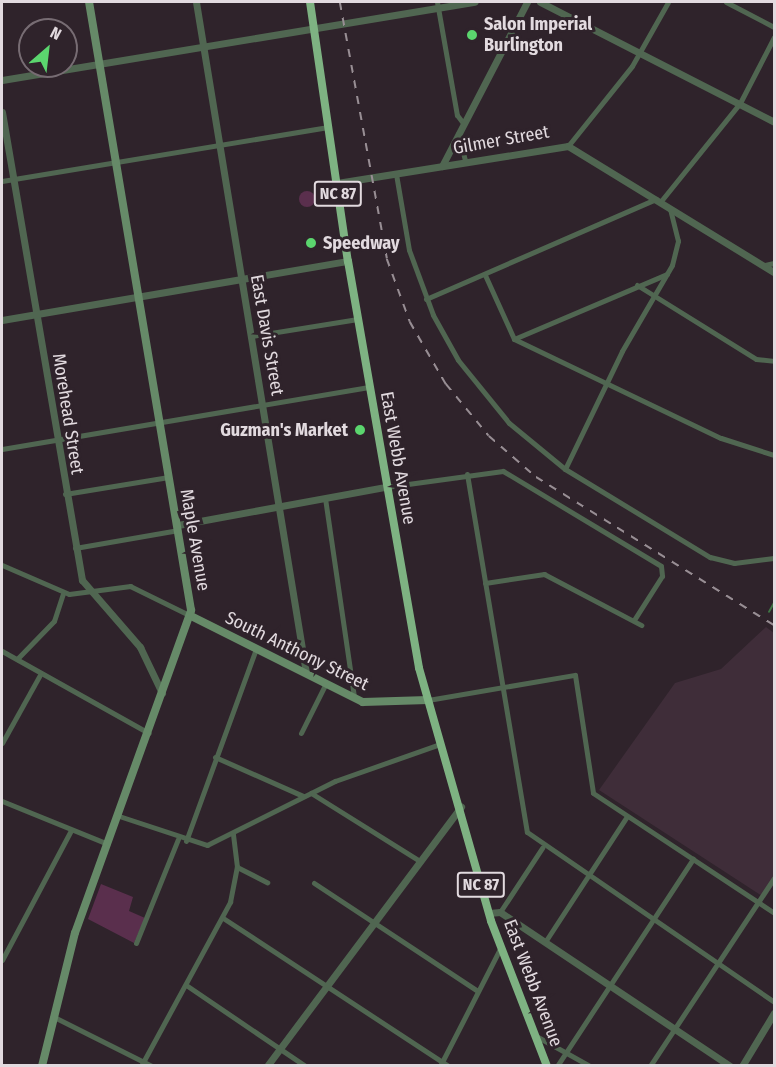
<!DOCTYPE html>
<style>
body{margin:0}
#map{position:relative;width:776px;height:1067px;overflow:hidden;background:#2f232b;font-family:"Fira Sans Condensed",sans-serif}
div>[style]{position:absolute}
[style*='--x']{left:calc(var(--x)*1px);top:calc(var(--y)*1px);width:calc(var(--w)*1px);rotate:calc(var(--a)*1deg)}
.built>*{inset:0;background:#3f2d39}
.green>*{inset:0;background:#5a2f4d}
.round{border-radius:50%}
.stream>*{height:1.5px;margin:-0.75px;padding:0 0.75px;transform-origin:0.75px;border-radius:0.75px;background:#3f7645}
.minor>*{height:5px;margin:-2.5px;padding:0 2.5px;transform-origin:2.5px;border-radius:2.5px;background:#506651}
.tertiary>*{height:7px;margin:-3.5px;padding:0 3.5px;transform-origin:3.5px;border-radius:3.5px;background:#506651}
.secondary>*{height:8px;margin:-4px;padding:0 4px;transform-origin:4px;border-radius:4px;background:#668a68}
.trunk>*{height:8px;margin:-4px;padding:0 4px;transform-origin:4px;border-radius:4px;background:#7eb282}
.rail>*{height:1.5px;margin-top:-0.75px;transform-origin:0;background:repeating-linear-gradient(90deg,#988e94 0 8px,transparent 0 16px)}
.dots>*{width:16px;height:16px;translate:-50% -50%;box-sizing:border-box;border:3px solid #2f232b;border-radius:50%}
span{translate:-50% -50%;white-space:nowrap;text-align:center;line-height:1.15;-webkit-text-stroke:6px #2f232b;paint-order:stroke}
.shield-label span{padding:2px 4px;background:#2f232b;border:2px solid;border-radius:4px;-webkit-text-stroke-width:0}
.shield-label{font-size:16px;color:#e2dadf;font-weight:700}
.poi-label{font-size:18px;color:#e2dadf;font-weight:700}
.left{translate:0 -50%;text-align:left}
.right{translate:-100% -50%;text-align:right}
.street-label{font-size:18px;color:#e2dadf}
.frame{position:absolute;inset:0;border:3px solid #e2dadf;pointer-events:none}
.north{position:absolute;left:18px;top:18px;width:60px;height:60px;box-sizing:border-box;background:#2f232b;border:2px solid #776c73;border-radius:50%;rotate:28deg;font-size:16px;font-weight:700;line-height:24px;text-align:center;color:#e2dadf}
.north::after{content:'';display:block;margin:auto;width:21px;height:27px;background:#5bd56e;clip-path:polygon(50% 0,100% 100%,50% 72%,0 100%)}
</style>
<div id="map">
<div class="built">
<div style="clip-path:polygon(766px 627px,774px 633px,774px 884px,765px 898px,599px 790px,675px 683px,721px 669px)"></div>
</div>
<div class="green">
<div class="round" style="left:299px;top:191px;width:16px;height:16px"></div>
<div style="clip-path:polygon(101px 884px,133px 897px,129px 911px,145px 918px,134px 943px,88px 919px)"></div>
</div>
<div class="stream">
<div style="--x:769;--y:612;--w:10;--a:-61"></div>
</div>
<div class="minor">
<div style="--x:437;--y:2;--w:115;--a:80"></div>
<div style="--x:457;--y:115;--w:10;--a:53"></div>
<div style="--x:726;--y:2;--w:54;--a:27.5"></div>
<div style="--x:458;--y:134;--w:28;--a:75"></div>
<div style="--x:568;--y:146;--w:102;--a:-51.3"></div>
<div style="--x:632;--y:66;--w:73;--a:-60.6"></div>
<div style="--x:396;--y:174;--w:77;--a:80.3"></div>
<div style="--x:409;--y:250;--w:69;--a:69.7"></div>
<div style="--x:433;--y:315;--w:51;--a:60.9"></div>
<div style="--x:458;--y:360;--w:81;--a:51"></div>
<div style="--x:509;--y:423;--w:72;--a:39.4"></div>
<div style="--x:565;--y:469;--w:170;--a:31.3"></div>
<div style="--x:710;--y:557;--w:25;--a:14"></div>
<div style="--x:734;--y:563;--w:40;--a:-7.1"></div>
<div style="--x:2;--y:181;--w:329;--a:-9.4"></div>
<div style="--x:661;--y:201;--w:126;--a:-51.1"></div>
<div style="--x:740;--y:103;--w:74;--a:-62.7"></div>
<div style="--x:765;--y:265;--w:9;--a:-13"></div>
<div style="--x:485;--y:275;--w:70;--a:65.6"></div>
<div style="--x:514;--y:339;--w:229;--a:25.6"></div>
<div style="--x:721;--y:438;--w:56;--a:17.8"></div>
<div style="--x:637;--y:285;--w:140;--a:31.9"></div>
<div style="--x:756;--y:359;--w:18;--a:6"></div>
<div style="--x:426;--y:299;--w:251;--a:-23.5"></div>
<div style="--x:252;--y:336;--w:107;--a:-9.1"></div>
<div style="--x:514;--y:339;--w:166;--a:-23"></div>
<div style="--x:2;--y:449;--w:372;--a:-9.6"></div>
<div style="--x:565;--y:469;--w:131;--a:-64.2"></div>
<div style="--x:622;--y:351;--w:99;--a:-59.8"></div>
<div style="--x:672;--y:265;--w:25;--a:-76"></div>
<div style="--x:678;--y:241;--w:34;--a:-104"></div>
<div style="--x:467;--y:474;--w:363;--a:80.5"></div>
<div style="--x:527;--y:832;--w:300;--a:34.5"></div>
<div style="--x:386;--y:487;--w:118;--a:-7.8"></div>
<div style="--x:503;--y:471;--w:184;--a:31"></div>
<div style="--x:661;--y:566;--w:10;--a:84"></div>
<div style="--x:662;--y:576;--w:52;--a:122.5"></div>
<div style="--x:65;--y:494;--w:105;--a:-9.3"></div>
<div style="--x:325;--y:498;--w:202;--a:81.7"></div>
<div style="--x:75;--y:548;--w:105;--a:-9.9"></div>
<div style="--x:2;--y:565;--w:73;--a:23.4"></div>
<div style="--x:69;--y:594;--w:62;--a:-7.5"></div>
<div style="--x:130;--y:586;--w:68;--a:26.2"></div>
<div style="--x:485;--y:583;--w:60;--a:-8.7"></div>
<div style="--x:544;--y:574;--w:110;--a:27.7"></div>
<div style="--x:2;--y:651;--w:168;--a:29.2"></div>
<div style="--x:17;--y:659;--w:53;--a:-45.8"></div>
<div style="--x:54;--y:621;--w:29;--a:-72"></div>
<div style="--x:428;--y:700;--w:149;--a:-9.7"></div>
<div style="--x:575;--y:675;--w:119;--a:81.3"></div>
<div style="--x:593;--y:793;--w:217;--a:33.5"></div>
<div style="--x:301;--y:733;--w:56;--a:-63.4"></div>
<div style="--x:2;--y:743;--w:80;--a:-60.9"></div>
<div style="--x:215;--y:757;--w:96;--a:23.9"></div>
<div style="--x:311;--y:793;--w:128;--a:32"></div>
<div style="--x:2;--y:801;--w:114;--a:22.1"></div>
<div style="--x:119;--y:816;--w:93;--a:18.2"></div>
<div style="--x:207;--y:845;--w:143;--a:-26.6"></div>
<div style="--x:335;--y:781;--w:111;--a:-19.4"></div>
<div style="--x:186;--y:841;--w:204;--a:-70"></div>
<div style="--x:237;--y:867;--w:34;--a:27"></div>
<div style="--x:314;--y:883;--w:194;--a:33.4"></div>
<div style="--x:500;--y:912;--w:77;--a:-56.7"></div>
<div style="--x:223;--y:918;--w:269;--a:33.3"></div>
<div style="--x:545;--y:942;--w:150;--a:-56.9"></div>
<div style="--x:136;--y:943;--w:112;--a:-68"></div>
<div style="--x:2;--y:960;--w:147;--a:-62"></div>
<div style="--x:186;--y:985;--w:144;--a:34.2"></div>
<div style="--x:54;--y:1017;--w:110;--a:26.6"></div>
<div style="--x:536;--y:1036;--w:62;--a:29.1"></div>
<div style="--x:141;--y:1066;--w:187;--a:-61.5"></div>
<div style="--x:230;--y:902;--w:36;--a:-79"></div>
<div style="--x:237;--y:867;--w:34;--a:-97"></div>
<div style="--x:440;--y:1066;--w:134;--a:-62.9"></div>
<div style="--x:557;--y:1066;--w:248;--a:-56.7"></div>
<div style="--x:650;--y:1066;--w:225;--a:-56.6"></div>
</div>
<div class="tertiary">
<div style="--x:196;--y:2;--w:680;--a:80.69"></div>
<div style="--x:540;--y:2;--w:263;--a:27.1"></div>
<div style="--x:2;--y:80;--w:479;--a:-9.4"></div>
<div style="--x:2;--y:112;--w:475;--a:80.3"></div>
<div style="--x:82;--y:580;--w:89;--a:49.1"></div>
<div style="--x:140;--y:647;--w:51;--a:64.4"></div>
<div style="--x:442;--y:166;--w:185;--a:-62.6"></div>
<div style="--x:337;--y:183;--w:234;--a:-9.1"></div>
<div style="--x:568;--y:146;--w:241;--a:31.5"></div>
<div style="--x:2;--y:320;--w:351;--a:-9.7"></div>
<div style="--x:178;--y:525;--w:211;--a:-10.4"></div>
<div style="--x:489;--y:913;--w:11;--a:-5"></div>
<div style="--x:500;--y:912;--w:277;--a:33.8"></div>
<div style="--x:267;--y:1066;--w:324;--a:-53.2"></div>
<div style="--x:742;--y:1066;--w:62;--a:-58.9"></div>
</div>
<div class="secondary">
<div style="--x:191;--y:616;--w:192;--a:26.6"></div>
<div style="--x:363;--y:702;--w:65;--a:-1.8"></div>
<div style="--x:42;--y:1066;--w:137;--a:-76.1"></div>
<div style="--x:75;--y:933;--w:343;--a:-70.2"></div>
<div style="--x:191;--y:610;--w:616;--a:-99.52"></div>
</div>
<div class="trunk">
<div style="--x:310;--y:2;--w:262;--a:81.7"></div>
<div style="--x:348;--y:261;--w:413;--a:80.1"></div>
<div style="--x:419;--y:668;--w:263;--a:74.1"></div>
<div style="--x:491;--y:921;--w:155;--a:68.9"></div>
</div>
<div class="rail">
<div style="--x:340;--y:2;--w:261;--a:79.6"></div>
<div style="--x:387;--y:259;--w:67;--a:69.9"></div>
<div style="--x:410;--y:322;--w:72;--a:59.9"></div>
<div style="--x:446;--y:384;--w:67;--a:50.4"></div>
<div style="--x:489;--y:436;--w:62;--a:41.1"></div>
<div style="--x:536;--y:477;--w:280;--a:31.9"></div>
</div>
<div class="dots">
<div style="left:472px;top:35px;background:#5bd56e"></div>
<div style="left:311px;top:243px;background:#5bd56e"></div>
<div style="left:360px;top:430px;background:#5bd56e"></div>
</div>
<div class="shield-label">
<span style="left:338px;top:194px">NC 87</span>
<span style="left:481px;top:885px">NC 87</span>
</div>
<div class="poi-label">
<span class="left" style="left:484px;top:35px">Salon Imperial<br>Burlington</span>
<span class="left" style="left:323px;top:243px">Speedway</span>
<span class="right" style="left:348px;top:430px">Guzman's Market</span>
</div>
<div class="street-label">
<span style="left:501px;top:140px;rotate:-10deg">Gilmer Street</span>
<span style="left:267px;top:335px;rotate:80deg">East Davis Street</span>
<span style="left:68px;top:414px;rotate:81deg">Morehead Street</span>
<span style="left:398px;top:458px;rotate:80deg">East Webb Avenue</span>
<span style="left:195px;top:540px;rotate:80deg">Maple Avenue</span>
<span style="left:297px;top:651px;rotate:26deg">South Anthony Street</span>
<span style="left:533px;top:983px;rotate:69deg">East Webb Avenue</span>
</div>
<div class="frame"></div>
<div class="north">N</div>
</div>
